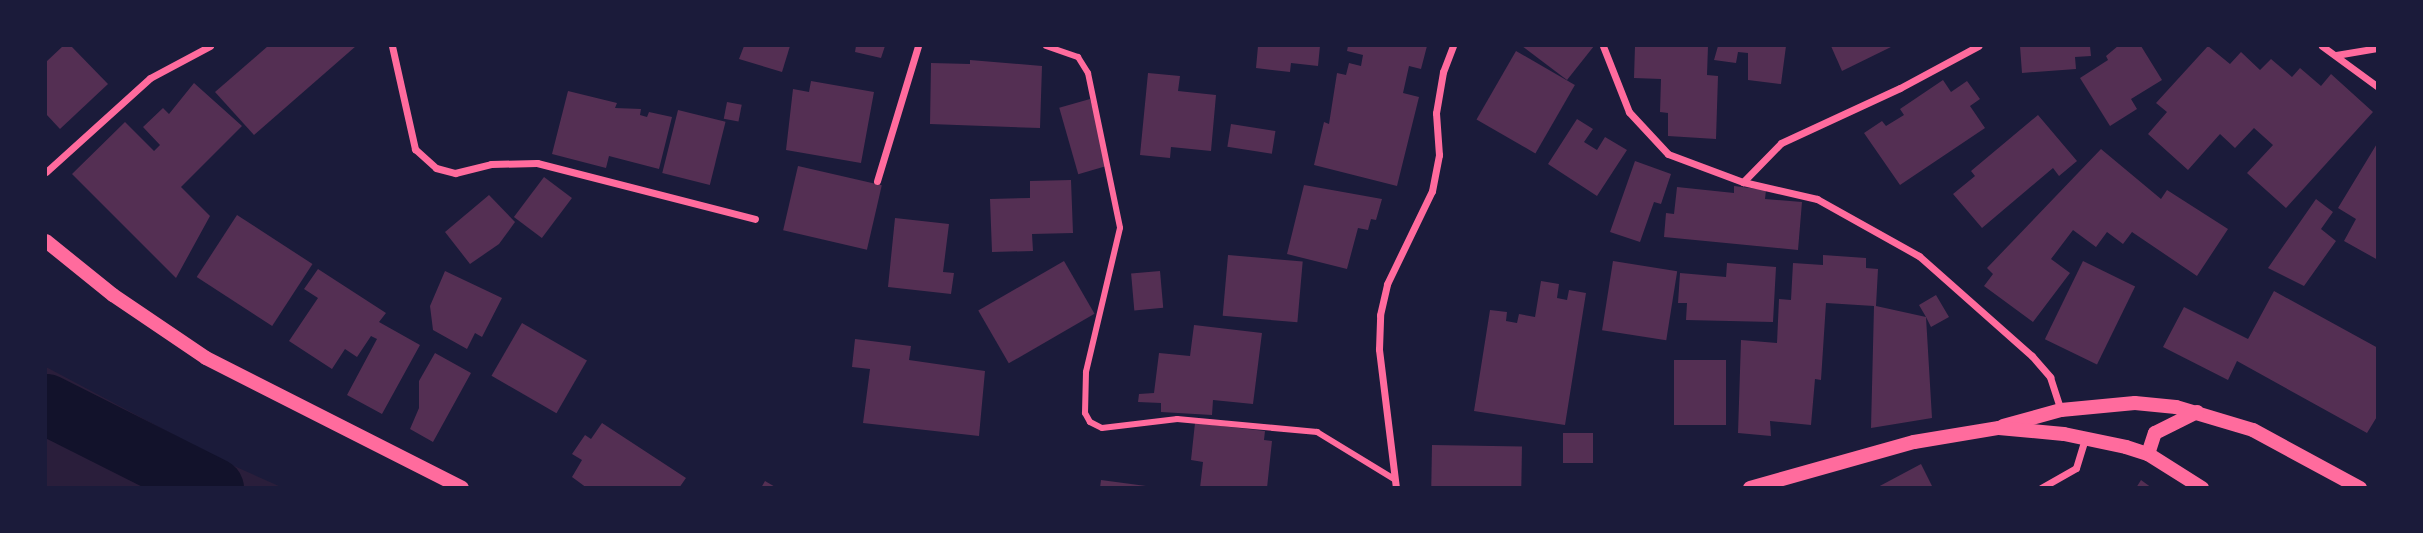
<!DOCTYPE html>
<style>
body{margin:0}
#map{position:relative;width:2423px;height:533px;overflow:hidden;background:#1b1b3a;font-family:"Times New Roman",serif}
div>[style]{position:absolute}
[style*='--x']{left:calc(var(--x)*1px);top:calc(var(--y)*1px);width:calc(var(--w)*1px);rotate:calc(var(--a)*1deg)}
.green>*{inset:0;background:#2a1e3b}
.river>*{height:61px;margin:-30.5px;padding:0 30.5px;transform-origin:30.5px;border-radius:30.5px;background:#12122b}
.building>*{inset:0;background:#542f53;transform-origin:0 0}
.pedestrian>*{height:6px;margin:-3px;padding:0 3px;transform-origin:3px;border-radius:3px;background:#ff6b9d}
.minor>*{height:7px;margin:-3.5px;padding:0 3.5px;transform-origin:3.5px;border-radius:3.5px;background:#ff6b9d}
.secondary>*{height:14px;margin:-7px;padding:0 7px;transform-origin:7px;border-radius:7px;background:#ff6b9d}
span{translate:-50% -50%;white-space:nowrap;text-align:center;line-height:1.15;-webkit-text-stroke:7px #1b1b3a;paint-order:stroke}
.frame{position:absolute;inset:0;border:47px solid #1b1b3a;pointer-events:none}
</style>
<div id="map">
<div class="green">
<div style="clip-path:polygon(46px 367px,225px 462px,281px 487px,46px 487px)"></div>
</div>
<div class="river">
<div style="--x:46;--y:404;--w:187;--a:26.7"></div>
</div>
<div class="building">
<div style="clip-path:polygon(63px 46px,71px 46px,108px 84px,60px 129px,46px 114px,46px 62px)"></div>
<div style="clip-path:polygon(268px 46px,356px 46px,254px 135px,215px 92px)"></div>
<div style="clip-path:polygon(744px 46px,790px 46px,782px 72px,739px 59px)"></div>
<div style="clip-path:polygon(856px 46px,885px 46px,881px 58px,855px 52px)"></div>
<div style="clip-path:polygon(1258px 46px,1320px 46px,1318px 66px,1291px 63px,1290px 72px,1256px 68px)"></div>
<div style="clip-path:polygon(1348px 46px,1427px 46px,1421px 69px,1409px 66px,1403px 93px,1419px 97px,1397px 186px,1314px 165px,1324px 122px,1329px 124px,1337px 73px,1346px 75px,1349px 63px,1361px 66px,1363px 55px,1347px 51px)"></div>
<div style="clip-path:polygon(1522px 46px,1594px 46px,1567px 80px)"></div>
<div style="clip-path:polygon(1635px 46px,1708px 46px,1707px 75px,1718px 76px,1716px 139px,1668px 136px,1668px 113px,1660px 112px,1661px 79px,1634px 78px)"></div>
<div style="clip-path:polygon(1718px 46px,1786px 46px,1781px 84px,1748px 80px,1748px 53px,1738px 52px,1736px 63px,1714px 60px)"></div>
<div style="clip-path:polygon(1831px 46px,1893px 46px,1842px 71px)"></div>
<div style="clip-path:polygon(2020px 46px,2090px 46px,2091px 56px,2075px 57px,2076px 69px,2022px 73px)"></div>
<div style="clip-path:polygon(2118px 46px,2141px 46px,2162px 80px,2131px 99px,2137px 109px,2110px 126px,2080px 78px,2108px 60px,2106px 56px)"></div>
<div style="clip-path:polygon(2208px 46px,2230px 64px,2241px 52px,2260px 70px,2271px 59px,2292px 77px,2300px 68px,2321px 86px,2331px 74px,2373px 112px,2286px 208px,2247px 173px,2273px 145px,2254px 128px,2235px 148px,2220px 134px,2188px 170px,2148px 134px,2167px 112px,2156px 103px)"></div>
<div style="left:1516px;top:51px;width:68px;height:79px;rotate:30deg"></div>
<div style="clip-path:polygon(970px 60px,1042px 66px,1040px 128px,930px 124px,931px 63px,970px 64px)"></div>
<div style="clip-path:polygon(1148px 73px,1180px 76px,1178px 91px,1216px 95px,1211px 151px,1171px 147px,1170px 158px,1140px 155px)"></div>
<div style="clip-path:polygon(1943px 80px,1951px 92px,1967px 81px,1980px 99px,1970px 106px,1985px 128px,1900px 185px,1864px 133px,1882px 121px,1886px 126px,1904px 115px,1900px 109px)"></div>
<div style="clip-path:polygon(811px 81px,874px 92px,861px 163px,786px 150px,793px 89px,809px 92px)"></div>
<div style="clip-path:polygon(194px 83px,242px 126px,181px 187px,210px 216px,176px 278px,72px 174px,125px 122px,154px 151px,160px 145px,143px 127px,163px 108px,169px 114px)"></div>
<div style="clip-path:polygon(568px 91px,617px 103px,615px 108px,641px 109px,640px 115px,647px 117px,649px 112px,672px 117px,659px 169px,609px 156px,606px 168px,552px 154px)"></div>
<div style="left:1090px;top:99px;width:69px;height:32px;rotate:74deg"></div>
<div style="left:727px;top:102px;width:15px;height:17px;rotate:11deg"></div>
<div style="left:678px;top:110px;width:49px;height:65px;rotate:14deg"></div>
<div style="clip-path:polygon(2038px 115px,2077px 161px,2059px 176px,2053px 168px,1982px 228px,1953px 194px,1975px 176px,1971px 171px)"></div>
<div style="clip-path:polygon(1577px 119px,1593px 129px,1584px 142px,1597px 150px,1605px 137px,1627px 150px,1597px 196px,1548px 164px)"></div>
<div style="left:1231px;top:124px;width:45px;height:23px;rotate:9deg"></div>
<div style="clip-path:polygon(2378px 142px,2378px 260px,2344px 241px,2356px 219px,2338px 208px)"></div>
<div style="clip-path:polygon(2101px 149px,2161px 199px,2167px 190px,2228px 229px,2197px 276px,2132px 232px,2123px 244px,2107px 232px,2096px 247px,2073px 230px,2051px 259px,2070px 273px,2033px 322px,1984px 286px,1993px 274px,1987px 268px)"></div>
<div style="clip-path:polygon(1635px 161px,1671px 174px,1661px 204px,1654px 202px,1640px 242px,1610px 232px)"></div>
<div style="left:798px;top:166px;width:86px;height:66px;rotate:13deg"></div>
<div style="left:544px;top:177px;width:35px;height:50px;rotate:37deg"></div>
<div style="clip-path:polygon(1071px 180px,1073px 233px,1032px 234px,1033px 251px,992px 252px,990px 199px,1030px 198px,1030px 181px)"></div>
<div style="clip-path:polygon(1304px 185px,1382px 199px,1376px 220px,1371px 219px,1368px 230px,1358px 228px,1347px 269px,1287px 254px)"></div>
<div style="clip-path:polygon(1734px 186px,1766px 190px,1765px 199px,1802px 202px,1798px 250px,1664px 237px,1666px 213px,1674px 214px,1677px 187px,1734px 193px)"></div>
<div style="clip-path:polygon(489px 195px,515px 222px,499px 244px,470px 264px,445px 232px)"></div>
<div style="clip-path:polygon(2316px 199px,2333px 212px,2321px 229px,2336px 241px,2304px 286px,2268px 268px)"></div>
<div style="left:237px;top:215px;width:90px;height:74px;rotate:33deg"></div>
<div style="clip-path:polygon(895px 218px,949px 224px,943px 272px,954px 273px,951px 294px,888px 287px)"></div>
<div style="left:1228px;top:255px;width:75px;height:61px;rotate:5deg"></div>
<div style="clip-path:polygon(1823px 255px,1866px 258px,1866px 268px,1878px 269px,1876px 306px,1926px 317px,1919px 305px,1936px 295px,1949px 317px,1931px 327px,1926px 317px,1932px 418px,1871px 428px,1874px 306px,1826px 303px,1821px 380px,1815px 379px,1811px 425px,1770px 421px,1771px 436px,1738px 433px,1741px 340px,1777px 343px,1779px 299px,1791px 300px,1793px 263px,1823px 265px)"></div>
<div style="left:1064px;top:261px;width:61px;height:99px;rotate:60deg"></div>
<div style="left:1613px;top:261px;width:65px;height:70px;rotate:9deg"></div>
<div style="left:2083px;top:261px;width:58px;height:87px;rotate:26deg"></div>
<div style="clip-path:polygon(1727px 263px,1776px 267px,1773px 322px,1686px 320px,1687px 303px,1678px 303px,1680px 273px,1726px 277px)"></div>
<div style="clip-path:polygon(318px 269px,386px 313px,379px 322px,420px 345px,382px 414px,347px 395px,377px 339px,371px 336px,357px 357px,345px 349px,332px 369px,289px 341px,318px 298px,304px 289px)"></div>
<div style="clip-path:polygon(445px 271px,502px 298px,482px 337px,475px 333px,467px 349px,433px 330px,430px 306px)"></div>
<div style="left:1160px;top:271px;width:37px;height:29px;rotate:85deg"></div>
<div style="clip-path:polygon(1541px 281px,1559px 284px,1557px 298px,1567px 300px,1569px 290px,1586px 293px,1565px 425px,1474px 411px,1490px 310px,1507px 312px,1506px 321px,1517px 323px,1519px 314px,1535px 317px)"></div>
<div style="clip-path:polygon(2274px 291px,2378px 348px,2378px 415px,2367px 433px,2237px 361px,2228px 380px,2163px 347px,2184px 307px,2248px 339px)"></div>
<div style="left:522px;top:323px;width:75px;height:61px;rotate:30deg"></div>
<div style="clip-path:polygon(1194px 325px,1262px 333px,1253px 404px,1213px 400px,1212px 415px,1161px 412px,1161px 403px,1138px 402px,1139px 394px,1154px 393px,1159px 353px,1190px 356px)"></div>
<div style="clip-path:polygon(855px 339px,911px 346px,909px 360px,985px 371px,979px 436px,863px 423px,870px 369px,852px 367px)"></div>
<div style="clip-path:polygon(435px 353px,471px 373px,433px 442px,410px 429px,419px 408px,419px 381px)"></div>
<div style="left:1674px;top:360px;width:52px;height:65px"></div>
<div style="clip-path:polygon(602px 423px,686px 478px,679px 488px,587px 488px,572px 477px,582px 460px,572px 454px,585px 435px,591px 439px)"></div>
<div style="clip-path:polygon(1195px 423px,1265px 431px,1264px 440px,1272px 441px,1267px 488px,1200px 488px,1203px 462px,1191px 460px)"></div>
<div style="left:1563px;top:433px;width:30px;height:30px"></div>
<div style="left:1432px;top:445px;width:90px;height:43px;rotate:1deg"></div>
<div style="clip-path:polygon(1921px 464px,1933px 488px,1876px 488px)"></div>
<div style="clip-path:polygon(1101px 480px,1146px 486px,1146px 488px,1100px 488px)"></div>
<div style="clip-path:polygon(2141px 480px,2152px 488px,2136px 488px)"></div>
<div style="clip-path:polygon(765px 481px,777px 488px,761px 488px)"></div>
</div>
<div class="pedestrian">
<div style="--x:1046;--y:46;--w:34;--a:19"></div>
<div style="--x:1078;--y:57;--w:19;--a:58"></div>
<div style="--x:1088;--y:73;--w:158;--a:78.3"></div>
<div style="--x:1120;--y:228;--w:148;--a:103.3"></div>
<div style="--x:1086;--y:372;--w:41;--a:91.4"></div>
<div style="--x:1085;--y:413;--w:10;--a:61"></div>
<div style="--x:1090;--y:422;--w:13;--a:27"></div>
<div style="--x:1102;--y:428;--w:76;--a:-6.8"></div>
<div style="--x:1177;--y:419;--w:141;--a:5.3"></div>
<div style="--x:1317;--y:432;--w:90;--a:31.4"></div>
</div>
<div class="minor">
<div style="--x:392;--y:46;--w:106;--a:77.4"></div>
<div style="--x:415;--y:149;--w:28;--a:42"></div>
<div style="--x:436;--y:168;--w:20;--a:15"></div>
<div style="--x:455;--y:173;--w:37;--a:-14"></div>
<div style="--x:491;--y:164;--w:46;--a:-1.2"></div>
<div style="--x:537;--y:163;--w:225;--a:14.4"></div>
<div style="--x:1603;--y:46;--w:71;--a:68.5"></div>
<div style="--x:1629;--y:112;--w:57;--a:47.1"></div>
<div style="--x:1668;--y:154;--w:80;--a:20.5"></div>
<div style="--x:1743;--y:182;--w:76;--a:12.9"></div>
<div style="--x:1817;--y:199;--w:117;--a:29.2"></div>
<div style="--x:1919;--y:256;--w:151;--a:41.5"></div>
<div style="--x:2032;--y:356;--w:28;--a:49"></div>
<div style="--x:2050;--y:377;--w:35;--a:72"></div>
<div style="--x:2322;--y:46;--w:69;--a:36.2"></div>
<div style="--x:2336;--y:55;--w:43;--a:-9.5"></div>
<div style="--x:46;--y:172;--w:140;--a:-42.1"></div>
<div style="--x:150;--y:78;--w:68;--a:-28.1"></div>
<div style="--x:877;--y:181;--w:141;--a:-73.1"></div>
<div style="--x:1743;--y:182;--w:54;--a:-45.7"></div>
<div style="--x:1781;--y:143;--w:131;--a:-24.8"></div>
<div style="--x:1900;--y:88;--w:89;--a:-28.3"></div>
<div style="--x:1396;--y:488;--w:140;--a:-97"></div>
<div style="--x:1379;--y:349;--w:34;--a:-88"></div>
<div style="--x:1380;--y:315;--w:32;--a:-77"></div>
<div style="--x:1387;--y:284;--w:103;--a:-64.2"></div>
<div style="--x:1432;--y:191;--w:37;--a:-79"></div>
<div style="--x:1439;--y:155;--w:42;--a:-94.1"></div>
<div style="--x:1436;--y:113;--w:42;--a:-80.3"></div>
<div style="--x:1443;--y:72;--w:28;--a:-69"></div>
<div style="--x:2041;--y:488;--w:40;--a:-29.7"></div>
<div style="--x:2076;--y:468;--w:31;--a:-73"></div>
</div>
<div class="secondary">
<div style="--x:46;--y:241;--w:86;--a:38.9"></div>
<div style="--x:113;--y:295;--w:112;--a:34.1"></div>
<div style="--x:206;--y:358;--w:287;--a:26.9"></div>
<div style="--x:2003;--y:426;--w:60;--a:-15.4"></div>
<div style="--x:2061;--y:410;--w:74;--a:-5.4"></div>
<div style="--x:2135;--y:403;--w:41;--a:5.6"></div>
<div style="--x:2176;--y:407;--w:80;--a:16.6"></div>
<div style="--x:2253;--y:430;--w:122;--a:28.5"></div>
<div style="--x:2148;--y:454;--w:22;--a:-72"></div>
<div style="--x:2155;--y:433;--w:47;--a:-26.6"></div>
<div style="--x:1750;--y:488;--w:170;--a:-15.7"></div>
<div style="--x:1914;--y:442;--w:86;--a:-9.4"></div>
<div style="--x:1999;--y:428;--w:65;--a:5.3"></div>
<div style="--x:2064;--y:434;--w:63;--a:11.8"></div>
<div style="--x:2126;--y:447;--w:23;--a:18"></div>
<div style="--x:2148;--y:454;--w:64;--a:32.2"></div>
</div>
<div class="frame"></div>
</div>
